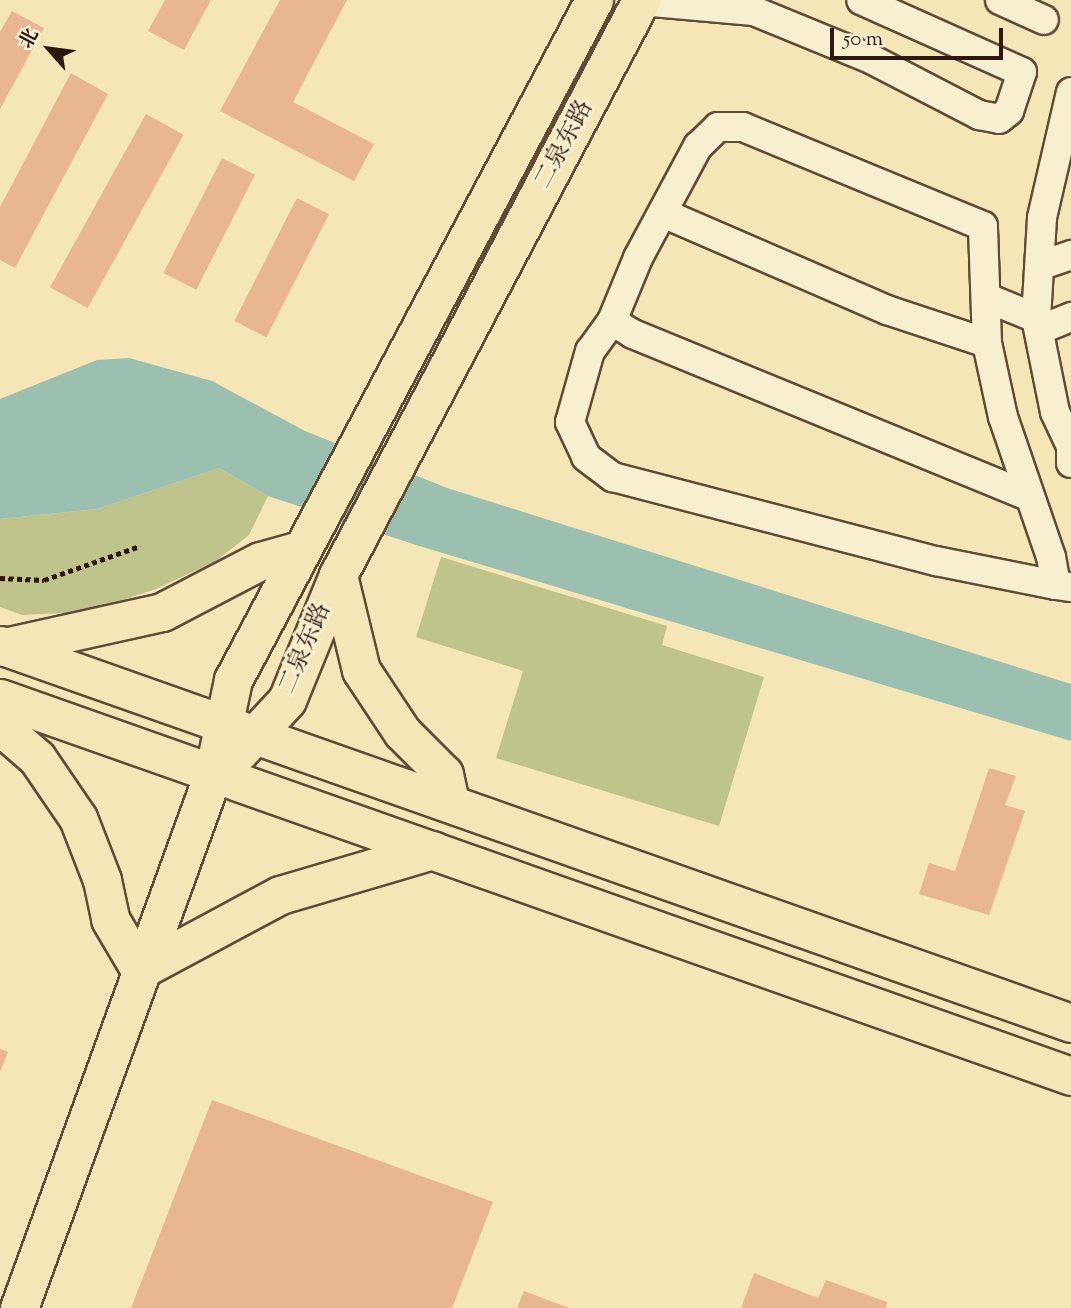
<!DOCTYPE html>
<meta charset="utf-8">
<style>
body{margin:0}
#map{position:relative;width:1071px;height:1308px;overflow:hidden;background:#f4e6b6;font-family:"Sorts Mill Goudy","Noto Serif SC",serif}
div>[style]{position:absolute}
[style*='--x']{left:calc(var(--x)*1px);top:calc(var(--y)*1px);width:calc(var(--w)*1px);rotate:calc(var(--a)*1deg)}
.green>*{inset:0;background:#bec48c}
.water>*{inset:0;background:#9cc0af}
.building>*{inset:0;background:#e9b692;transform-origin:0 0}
.path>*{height:4.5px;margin-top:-2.25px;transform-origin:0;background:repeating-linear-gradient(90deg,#2e170b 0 5px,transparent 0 8.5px)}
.roads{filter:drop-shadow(2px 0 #604b36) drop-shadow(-2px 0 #604b36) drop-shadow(0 2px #604b36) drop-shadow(0 -2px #604b36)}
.minor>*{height:28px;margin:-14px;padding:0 14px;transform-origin:14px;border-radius:14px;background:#f8efd0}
.major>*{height:37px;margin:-18.5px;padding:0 18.5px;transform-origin:18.5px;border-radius:18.5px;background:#f4e6b6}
span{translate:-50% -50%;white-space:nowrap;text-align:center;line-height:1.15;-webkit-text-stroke:6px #f8efd0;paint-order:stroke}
.street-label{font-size:24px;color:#2e170b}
.north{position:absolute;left:14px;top:14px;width:70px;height:70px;-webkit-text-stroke:5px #f8efd0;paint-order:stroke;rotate:298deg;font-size:19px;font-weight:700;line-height:28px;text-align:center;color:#2e170b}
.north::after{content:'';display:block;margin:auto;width:24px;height:32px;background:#2e170b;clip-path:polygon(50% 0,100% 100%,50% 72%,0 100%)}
.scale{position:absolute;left:830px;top:28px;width:173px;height:32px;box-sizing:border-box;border:4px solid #2e170b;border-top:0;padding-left:9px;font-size:21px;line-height:24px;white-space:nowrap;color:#2e170b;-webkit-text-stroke:5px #f8efd0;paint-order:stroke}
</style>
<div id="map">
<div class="green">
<div style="clip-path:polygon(219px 468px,268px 496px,249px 535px,216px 561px,156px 589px,87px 612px,22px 615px,0 607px,0 519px,97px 509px)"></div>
<div style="clip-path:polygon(441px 557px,667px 626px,662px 645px,764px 677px,719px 826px,496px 758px,523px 671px,416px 637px)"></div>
</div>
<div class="water">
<div style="clip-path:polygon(129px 358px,212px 381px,305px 431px,447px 488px,1071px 684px,1071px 741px,416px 545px,268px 496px,219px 468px,97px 509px,0 519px,0 399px,97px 360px)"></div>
</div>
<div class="building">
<div style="clip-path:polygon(165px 0,211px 0,184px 50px,148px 31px)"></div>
<div style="clip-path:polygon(280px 0,347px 0,293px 102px,374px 144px,354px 181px,220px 111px)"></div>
<div style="clip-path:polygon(12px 11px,44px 28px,0 109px,0 32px)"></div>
<div style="clip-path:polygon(71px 73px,108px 94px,15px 268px,0 260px,0 207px)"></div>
<div style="left:146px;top:114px;width:43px;height:198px;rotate:29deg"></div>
<div style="left:222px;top:158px;width:37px;height:129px;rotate:27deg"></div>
<div style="left:297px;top:198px;width:36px;height:138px;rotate:27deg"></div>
<div style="clip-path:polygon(989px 768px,1016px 776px,1005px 805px,1025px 811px,989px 915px,919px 894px,929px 863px,955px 871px)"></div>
<div style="clip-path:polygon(0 1049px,8px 1052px,0 1072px)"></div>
<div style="clip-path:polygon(212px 1100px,493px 1202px,452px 1308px,131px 1308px)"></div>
<div style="clip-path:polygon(754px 1273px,818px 1298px,826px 1280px,887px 1302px,886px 1308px,741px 1308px)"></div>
<div style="clip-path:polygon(524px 1291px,569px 1308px,517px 1308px)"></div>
</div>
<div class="path">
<div style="--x:0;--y:578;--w:44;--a:2.6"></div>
<div style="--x:44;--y:580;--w:102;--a:-19.5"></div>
</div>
<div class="roads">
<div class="minor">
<div style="--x:1000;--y:0;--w:48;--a:24.4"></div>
<div style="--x:641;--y:1;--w:113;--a:5.1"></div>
<div style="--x:754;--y:11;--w:126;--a:22.3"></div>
<div style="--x:871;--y:59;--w:122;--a:27.4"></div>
<div style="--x:979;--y:115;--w:20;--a:11"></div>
<div style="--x:999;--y:119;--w:13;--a:-39"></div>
<div style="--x:1009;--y:111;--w:41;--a:-71.6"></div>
<div style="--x:1022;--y:72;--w:176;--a:-155.9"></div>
<div style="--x:1071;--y:92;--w:129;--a:103"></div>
<div style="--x:1042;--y:218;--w:100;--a:93.4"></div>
<div style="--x:1036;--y:318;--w:96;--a:78.6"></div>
<div style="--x:1055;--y:412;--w:38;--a:65"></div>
<div style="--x:1071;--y:446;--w:17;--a:90"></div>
<div style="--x:665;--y:214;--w:242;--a:23.4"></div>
<div style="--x:887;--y:310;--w:105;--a:18.3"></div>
<div style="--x:1042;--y:265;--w:31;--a:-19"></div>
<div style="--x:987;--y:298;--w:53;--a:22.2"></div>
<div style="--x:612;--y:321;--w:25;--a:32"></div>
<div style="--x:633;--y:334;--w:429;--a:22.3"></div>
<div style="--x:1039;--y:330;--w:35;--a:-22"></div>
<div style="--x:1056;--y:585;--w:28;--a:-100"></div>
<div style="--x:1051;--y:557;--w:148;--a:-108.9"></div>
<div style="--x:1003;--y:417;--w:76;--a:-102.2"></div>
<div style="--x:987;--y:343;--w:117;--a:-92"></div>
<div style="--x:983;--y:226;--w:260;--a:-157.6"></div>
<div style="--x:743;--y:127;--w:25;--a:180"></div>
<div style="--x:718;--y:127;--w:28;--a:136"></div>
<div style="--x:698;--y:146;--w:127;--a:118.2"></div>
<div style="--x:638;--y:258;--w:68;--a:112.4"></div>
<div style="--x:612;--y:321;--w:37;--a:126"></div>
<div style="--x:590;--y:351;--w:74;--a:105.7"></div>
<div style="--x:570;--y:422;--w:38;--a:65"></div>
<div style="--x:586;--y:457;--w:34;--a:37"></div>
<div style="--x:613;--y:477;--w:334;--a:14.6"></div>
<div style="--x:936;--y:561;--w:122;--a:11.3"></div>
<div style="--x:1056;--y:585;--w:15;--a:8"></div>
</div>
<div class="major">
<div style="--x:338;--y:575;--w:98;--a:76.4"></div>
<div style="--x:361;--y:670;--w:74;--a:56.5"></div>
<div style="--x:402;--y:732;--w:59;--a:45"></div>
<div style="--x:444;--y:774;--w:30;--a:78"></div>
<div style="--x:0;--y:645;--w:1136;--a:19.44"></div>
<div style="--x:4;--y:647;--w:162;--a:-12.5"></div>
<div style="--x:162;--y:612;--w:110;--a:-27.5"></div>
<div style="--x:260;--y:561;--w:41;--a:-15.4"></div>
<div style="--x:0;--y:698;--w:1136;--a:19.44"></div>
<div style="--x:0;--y:726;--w:49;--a:40.9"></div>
<div style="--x:37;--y:758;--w:73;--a:55.7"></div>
<div style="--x:78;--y:818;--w:66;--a:68.8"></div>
<div style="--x:102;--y:880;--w:40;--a:78"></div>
<div style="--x:110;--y:919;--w:59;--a:59.5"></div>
<div style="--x:140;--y:970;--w:159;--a:-28.2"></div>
<div style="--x:280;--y:895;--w:159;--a:-16.4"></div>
<div style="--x:238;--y:753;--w:72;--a:-47.2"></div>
<div style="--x:287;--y:700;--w:135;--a:-67.8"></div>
<div style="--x:338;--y:575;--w:650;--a:-62.21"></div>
<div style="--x:19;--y:1308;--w:568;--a:-70.03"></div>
<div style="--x:213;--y:774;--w:96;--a:-78"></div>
<div style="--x:233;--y:680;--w:770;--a:-62.04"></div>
</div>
</div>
<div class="street-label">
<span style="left:565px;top:145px;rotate:-62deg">二泉东路</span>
<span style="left:306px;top:649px;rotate:-67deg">二泉东路</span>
</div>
<div class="north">北</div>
<div class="scale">50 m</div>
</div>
